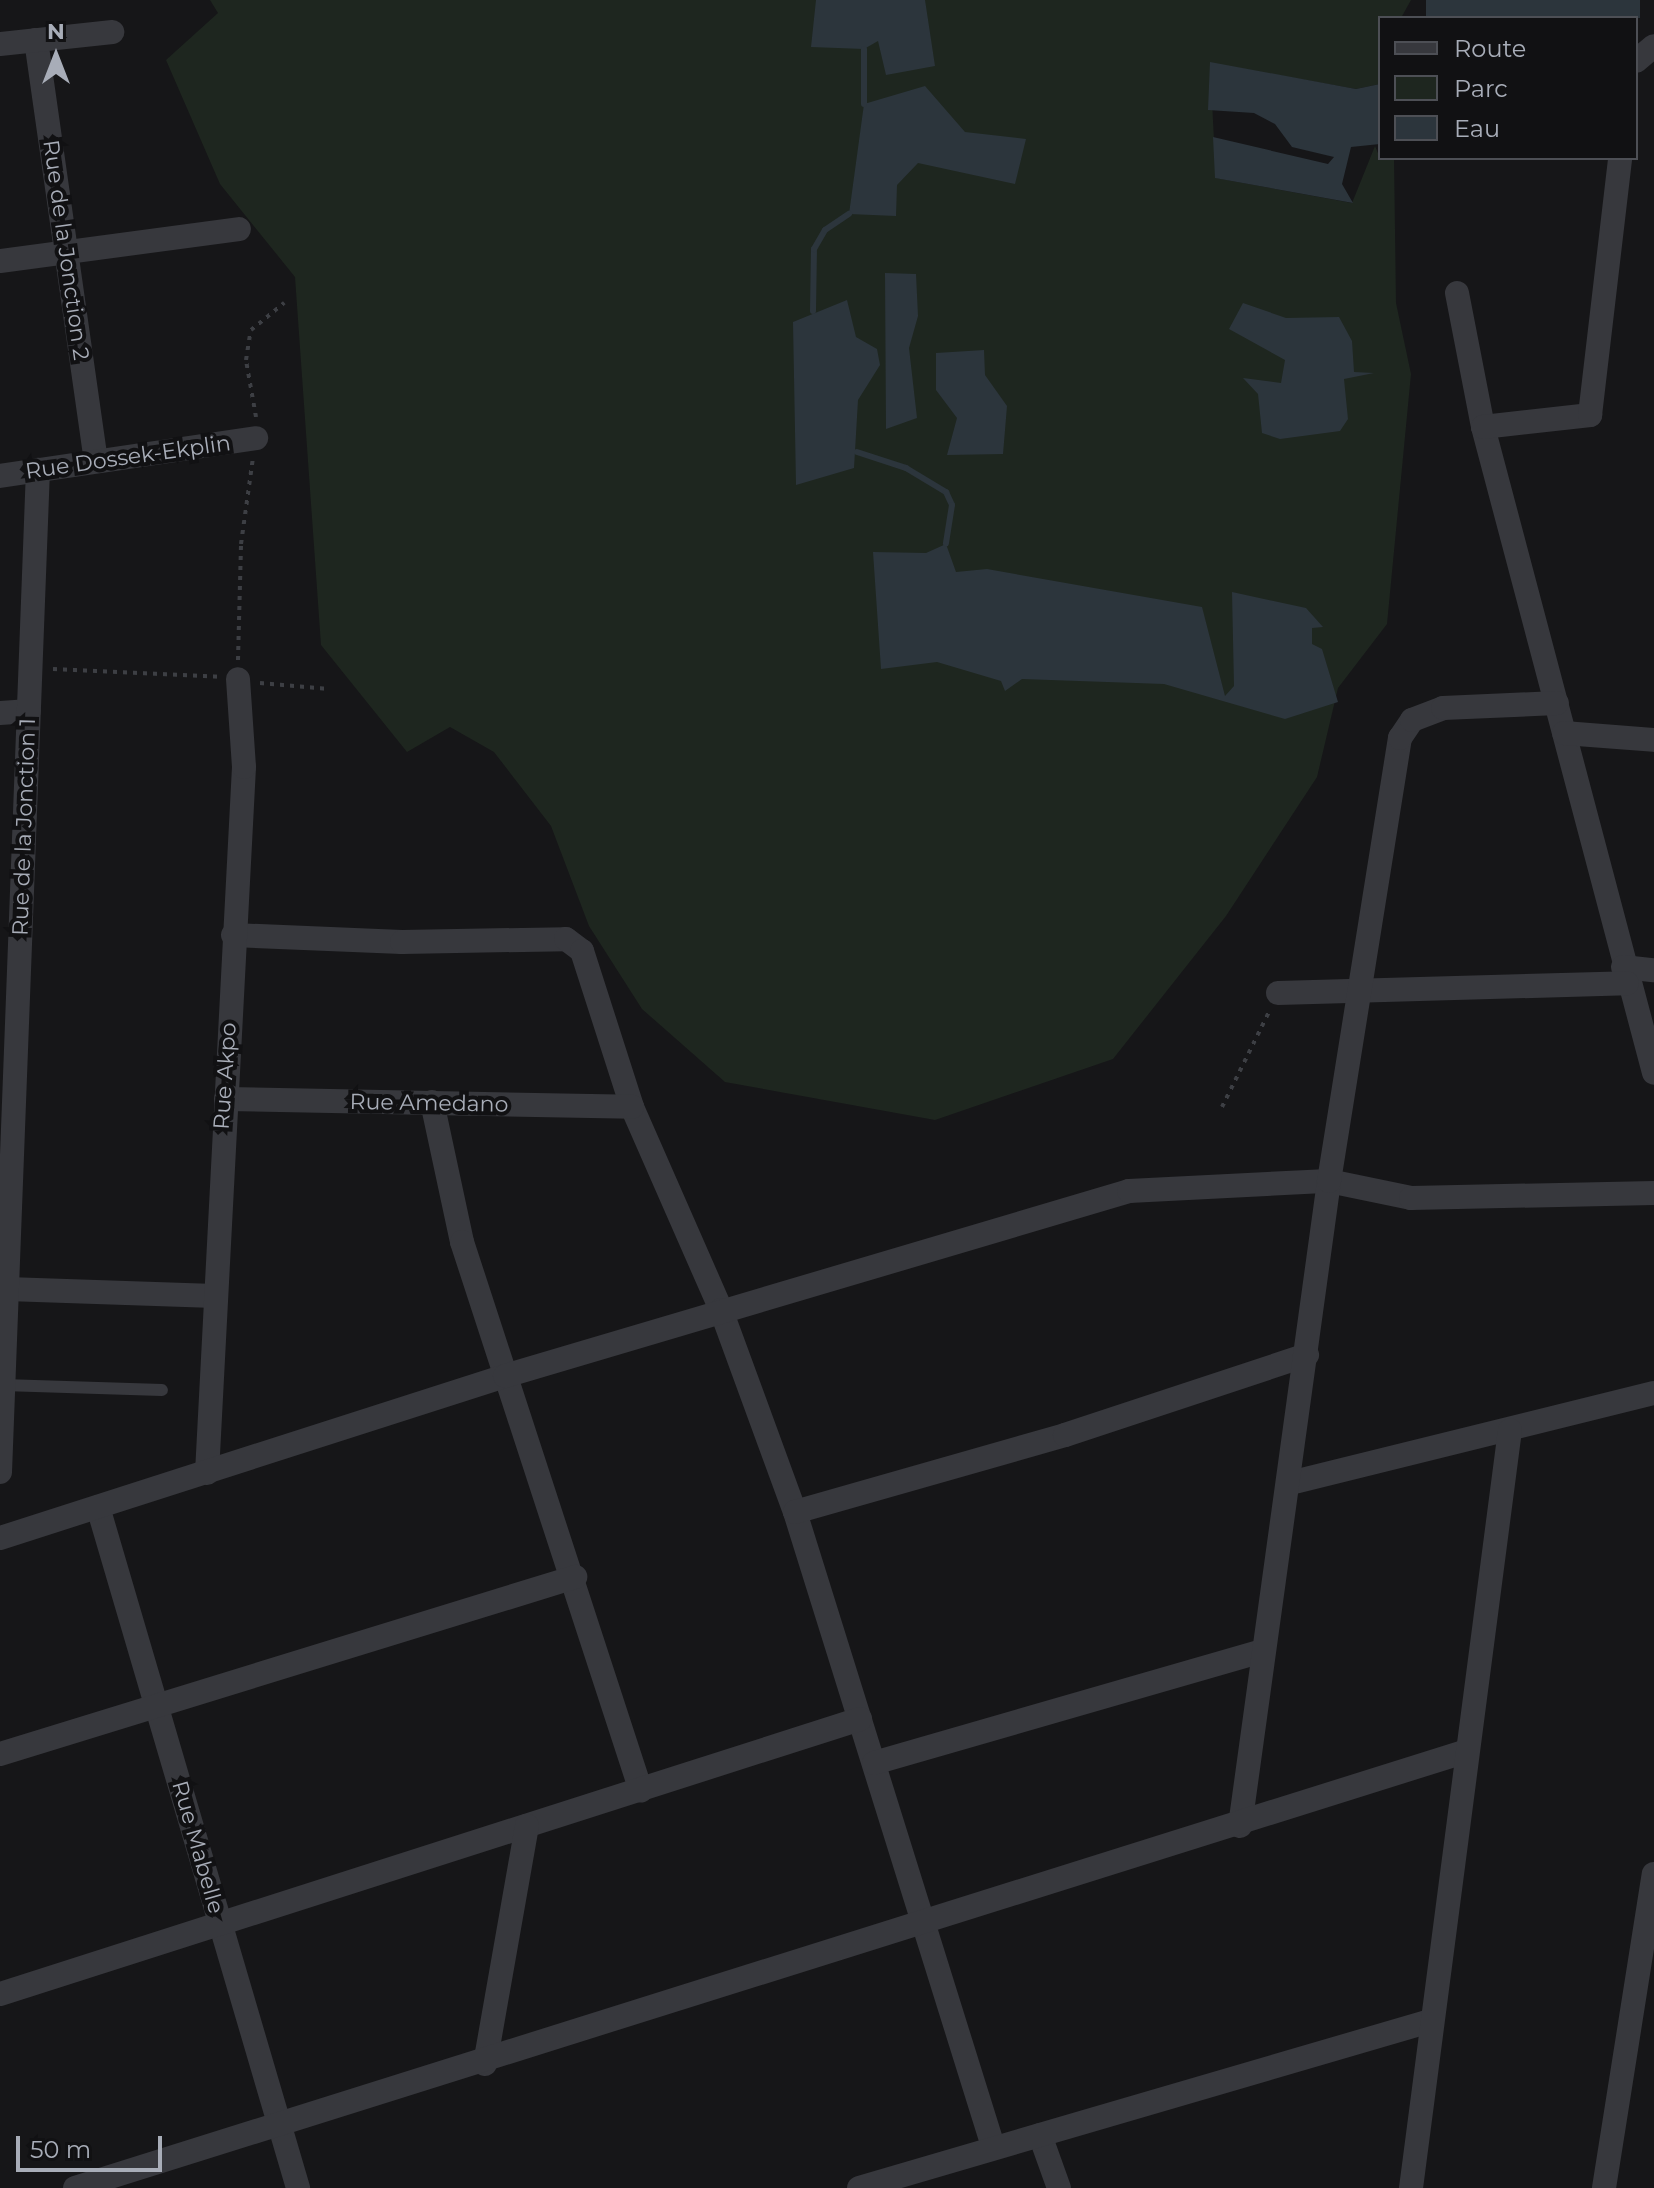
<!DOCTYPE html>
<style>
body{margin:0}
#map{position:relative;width:1654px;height:2188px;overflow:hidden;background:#161618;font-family:Montserrat,sans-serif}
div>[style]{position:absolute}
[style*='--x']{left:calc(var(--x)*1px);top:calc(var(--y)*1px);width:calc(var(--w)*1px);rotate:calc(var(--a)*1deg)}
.green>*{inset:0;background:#1e261f}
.water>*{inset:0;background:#2c353c;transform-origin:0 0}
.stream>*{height:6px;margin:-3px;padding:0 3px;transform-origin:3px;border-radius:3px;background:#2c353c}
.path>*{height:4px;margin-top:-2px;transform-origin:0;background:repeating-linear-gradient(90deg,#3d3f44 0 4px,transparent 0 10px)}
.service>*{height:12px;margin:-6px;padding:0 6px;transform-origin:6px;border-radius:6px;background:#37383d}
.minor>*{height:24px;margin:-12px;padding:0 12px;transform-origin:12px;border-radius:12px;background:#37383d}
span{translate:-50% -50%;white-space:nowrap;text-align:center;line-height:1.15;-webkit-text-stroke:8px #111113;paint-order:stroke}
.street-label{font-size:22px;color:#a8adb8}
.legend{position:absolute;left:1378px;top:16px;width:260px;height:144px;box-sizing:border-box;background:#111113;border:2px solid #4d4f55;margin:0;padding:10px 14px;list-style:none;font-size:24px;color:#a8adb8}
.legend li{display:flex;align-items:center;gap:16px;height:40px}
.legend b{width:40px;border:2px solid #4d4f55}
.north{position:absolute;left:16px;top:16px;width:80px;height:80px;-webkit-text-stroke:6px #111113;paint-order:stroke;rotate:0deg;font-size:22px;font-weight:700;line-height:32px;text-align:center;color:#a8adb8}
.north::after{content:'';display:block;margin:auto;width:28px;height:36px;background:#a8adb8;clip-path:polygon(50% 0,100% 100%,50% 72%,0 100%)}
.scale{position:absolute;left:16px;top:2136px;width:146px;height:36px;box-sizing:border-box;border:4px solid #a8adb8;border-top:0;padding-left:10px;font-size:24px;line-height:28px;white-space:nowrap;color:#a8adb8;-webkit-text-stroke:6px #111113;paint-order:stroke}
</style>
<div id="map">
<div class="green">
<div style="clip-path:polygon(210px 0,1411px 0,1401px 18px,1380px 18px,1380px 84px,1356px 89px,1210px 63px,1216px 178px,1352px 203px,1375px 146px,1380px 158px,1394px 158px,1396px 303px,1411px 374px,1387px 624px,1338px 688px,1317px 777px,1226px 916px,1113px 1059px,935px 1120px,725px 1082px,642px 1009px,589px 926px,551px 826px,494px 752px,450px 727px,407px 752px,321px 645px,295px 277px,220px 184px,166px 60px,218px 13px)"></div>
</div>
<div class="water">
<div style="clip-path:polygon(816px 0,925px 0,935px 66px,886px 75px,878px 41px,864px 49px,811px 47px)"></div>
<div style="left:1426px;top:0;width:214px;height:18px"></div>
<div style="clip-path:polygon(1210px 62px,1356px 89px,1380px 84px,1380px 144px,1351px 147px,1342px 184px,1353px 203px,1215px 178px,1213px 137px,1328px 164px,1334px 157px,1292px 147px,1275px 124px,1254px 113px,1208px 110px)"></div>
<div style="clip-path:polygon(925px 86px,965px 132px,1026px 139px,1015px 184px,918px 163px,897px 185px,896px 216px,849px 214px,864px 104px)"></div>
<div style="clip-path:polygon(885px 273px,916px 274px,918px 316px,909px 348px,917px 418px,886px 429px)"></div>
<div style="clip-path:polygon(847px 300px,856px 337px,877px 349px,880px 365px,858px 400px,854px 468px,796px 485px,793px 322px)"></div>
<div style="clip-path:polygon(1243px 303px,1286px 318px,1339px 317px,1352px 341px,1354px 372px,1374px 373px,1344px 379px,1348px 419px,1340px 431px,1280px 439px,1262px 433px,1258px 394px,1243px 378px,1281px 383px,1285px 360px,1229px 329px)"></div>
<div style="clip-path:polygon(984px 350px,985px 375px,1007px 406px,1003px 454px,947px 455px,957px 418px,936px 390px,936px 353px)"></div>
<div style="clip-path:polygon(946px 544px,956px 572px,987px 569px,1202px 607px,1225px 696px,1234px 686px,1232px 592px,1306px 608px,1323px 627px,1312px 628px,1312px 644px,1322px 649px,1338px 702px,1285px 719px,1164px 684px,1022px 679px,1005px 691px,1001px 681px,937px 662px,881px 669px,873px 552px,926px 553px)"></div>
</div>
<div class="stream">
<div style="--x:864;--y:49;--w:55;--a:90"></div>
<div style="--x:813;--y:311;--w:62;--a:-89.1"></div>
<div style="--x:814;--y:249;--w:22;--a:-60"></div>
<div style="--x:825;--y:230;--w:29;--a:-34"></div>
<div style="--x:857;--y:452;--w:52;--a:18.1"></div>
<div style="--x:906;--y:468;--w:47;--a:31"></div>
<div style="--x:946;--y:492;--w:14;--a:65"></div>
<div style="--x:952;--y:505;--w:39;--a:99"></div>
</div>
<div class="path">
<div style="--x:256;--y:417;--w:58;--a:-100"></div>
<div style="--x:246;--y:360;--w:30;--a:-81"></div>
<div style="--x:251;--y:330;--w:43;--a:-39.3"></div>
<div style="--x:238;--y:660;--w:116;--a:-88.5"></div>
<div style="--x:241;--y:544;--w:87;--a:-82.1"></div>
<div style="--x:53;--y:669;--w:167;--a:2.7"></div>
<div style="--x:260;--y:683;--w:69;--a:5"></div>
<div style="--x:1222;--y:1107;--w:106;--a:-63.7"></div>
</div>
<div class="service">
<div style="--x:3;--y:1385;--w:159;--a:1.8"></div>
</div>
<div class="minor">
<div style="--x:36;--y:40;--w:425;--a:81.9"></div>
<div style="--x:0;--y:44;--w:113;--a:-6.1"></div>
<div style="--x:1636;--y:61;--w:23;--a:-40"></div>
<div style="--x:0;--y:261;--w:241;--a:-7.6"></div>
<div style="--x:1457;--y:293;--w:136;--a:79"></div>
<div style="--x:1483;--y:427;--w:668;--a:75.17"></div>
<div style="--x:1483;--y:427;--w:108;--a:-6.4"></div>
<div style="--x:1590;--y:415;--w:259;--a:-83.3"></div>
<div style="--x:0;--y:476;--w:259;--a:-8.4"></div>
<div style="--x:0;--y:713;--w:29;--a:-4"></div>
<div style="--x:1564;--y:733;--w:90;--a:4.4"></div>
<div style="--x:233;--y:935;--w:169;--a:2.4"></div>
<div style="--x:402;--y:942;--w:164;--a:-1"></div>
<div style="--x:566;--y:939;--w:20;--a:37"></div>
<div style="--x:582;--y:951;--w:164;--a:72.2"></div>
<div style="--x:632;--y:1107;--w:222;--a:66.3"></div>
<div style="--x:721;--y:1310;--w:215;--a:69.9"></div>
<div style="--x:795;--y:1512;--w:664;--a:72.66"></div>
<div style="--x:1623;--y:967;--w:31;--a:6"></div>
<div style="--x:1278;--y:993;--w:349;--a:-1.6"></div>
<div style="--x:226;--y:1099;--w:406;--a:1.1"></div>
<div style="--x:432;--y:1102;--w:143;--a:77.9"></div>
<div style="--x:462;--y:1242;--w:577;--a:71.94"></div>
<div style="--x:7;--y:1289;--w:208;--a:1.9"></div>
<div style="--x:0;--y:1472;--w:1003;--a:-87.83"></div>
<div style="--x:207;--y:1473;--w:707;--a:-87"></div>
<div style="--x:244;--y:767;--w:88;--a:-93.9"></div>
<div style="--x:1290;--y:1483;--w:375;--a:-13.9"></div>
<div style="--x:98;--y:1507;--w:710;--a:73.63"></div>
<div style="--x:795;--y:1512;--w:281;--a:-15.9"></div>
<div style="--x:1065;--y:1435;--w:255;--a:-18.3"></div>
<div style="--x:0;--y:1538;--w:530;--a:-17.79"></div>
<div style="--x:505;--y:1376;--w:651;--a:-16.51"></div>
<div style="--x:1129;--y:1191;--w:200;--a:-2.9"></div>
<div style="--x:1329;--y:1181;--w:84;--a:11.7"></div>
<div style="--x:1411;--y:1198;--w:243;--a:-1.2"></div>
<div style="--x:0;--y:1754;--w:602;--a:-17.11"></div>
<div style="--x:874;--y:1763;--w:405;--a:-16.1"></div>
<div style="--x:1240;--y:1826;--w:651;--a:-82.14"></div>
<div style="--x:1329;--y:1181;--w:449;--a:-80.9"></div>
<div style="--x:1400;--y:738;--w:22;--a:-56"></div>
<div style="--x:1412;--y:720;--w:33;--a:-21"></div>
<div style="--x:1443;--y:708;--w:114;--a:-2.5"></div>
<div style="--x:0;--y:1994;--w:903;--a:-17.73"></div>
<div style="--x:485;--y:2064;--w:242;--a:-80"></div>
<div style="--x:1040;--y:2135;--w:56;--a:70.3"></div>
<div style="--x:75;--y:2188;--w:1459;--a:-17.43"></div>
<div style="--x:859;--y:2188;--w:595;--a:-16.3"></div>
<div style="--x:1411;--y:2188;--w:764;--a:-82.56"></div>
<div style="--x:1604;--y:2188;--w:318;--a:-81"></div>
</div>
<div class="street-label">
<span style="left:66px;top:250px;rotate:82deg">Rue de la Jonction 2</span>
<span style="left:128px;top:457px;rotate:-8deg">Rue Dossek-Ekplin</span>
<span style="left:24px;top:827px;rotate:-88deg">Rue de la Jonction 1</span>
<span style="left:225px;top:1076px;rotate:-86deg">Rue Akpo</span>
<span style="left:429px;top:1103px;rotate:1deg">Rue Amedano</span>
<span style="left:198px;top:1847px;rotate:74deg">Rue Mabelle</span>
</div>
<ul class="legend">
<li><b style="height:10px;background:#37383d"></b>Route</li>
<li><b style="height:22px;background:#1e261f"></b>Parc</li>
<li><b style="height:22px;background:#2c353c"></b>Eau</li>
</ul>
<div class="north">N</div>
<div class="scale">50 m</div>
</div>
